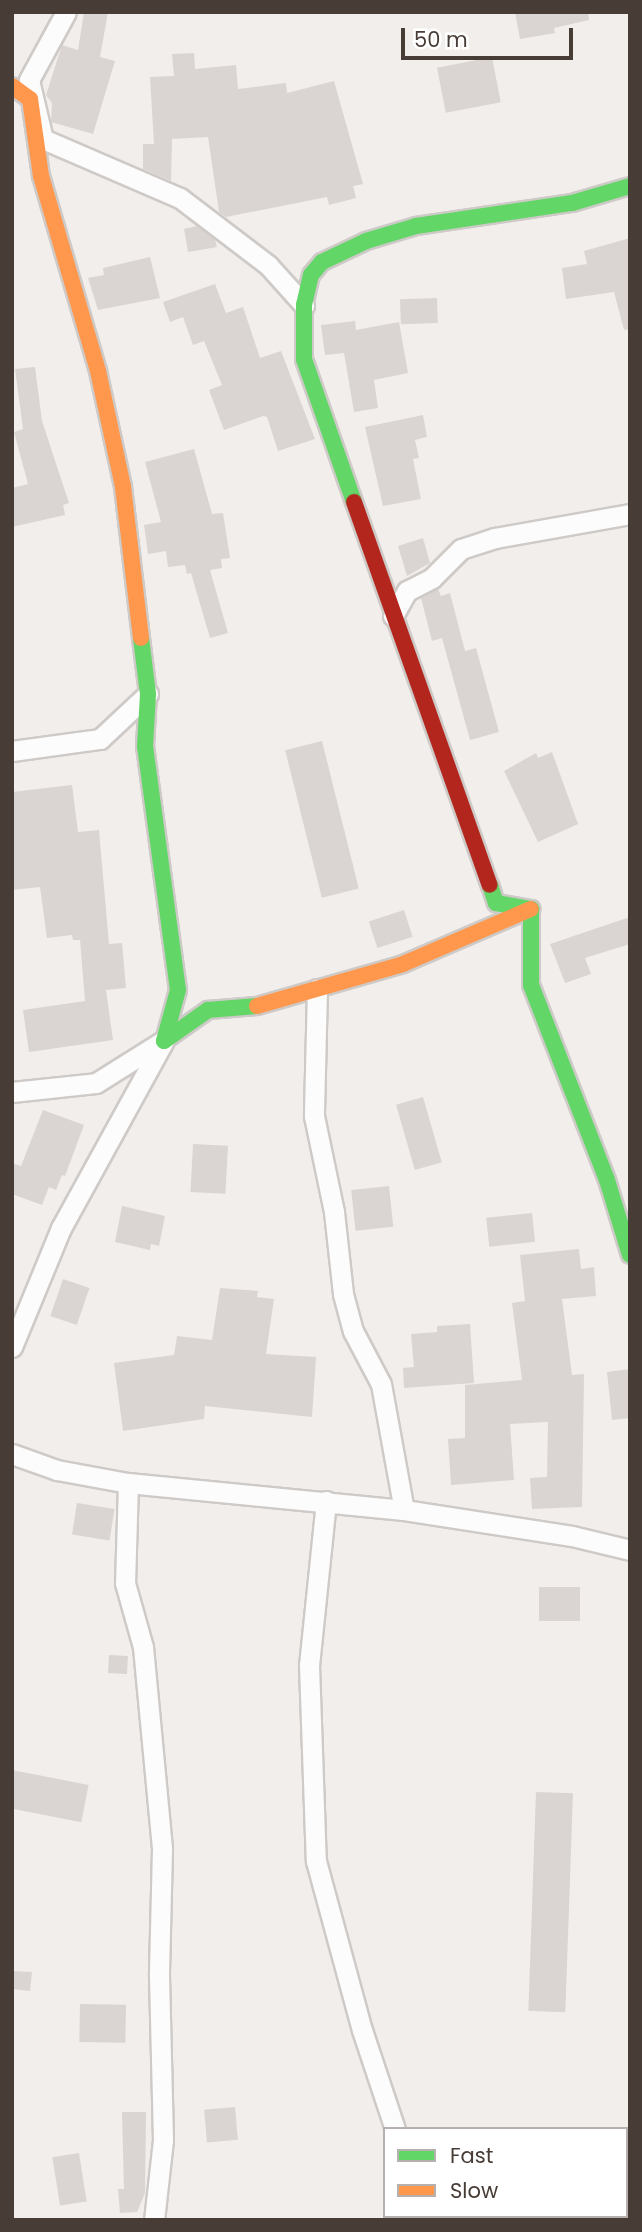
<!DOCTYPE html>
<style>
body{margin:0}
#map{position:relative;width:642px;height:2232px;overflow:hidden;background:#f2eeeb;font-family:Poppins,sans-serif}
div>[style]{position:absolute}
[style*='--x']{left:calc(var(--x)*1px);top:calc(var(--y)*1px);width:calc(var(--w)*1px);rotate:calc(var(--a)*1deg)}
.building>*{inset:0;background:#dad5d2;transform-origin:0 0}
.roads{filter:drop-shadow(2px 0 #cecac7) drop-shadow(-2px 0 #cecac7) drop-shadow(0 2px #cecac7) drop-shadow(0 -2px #cecac7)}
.street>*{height:19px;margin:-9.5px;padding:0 9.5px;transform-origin:9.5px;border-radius:9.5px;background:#fdfcfc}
.fast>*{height:16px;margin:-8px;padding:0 8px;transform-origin:8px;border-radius:8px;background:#63d668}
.slow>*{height:16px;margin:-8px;padding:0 8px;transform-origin:8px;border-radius:8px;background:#ff974d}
.jam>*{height:16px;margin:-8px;padding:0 8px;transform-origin:8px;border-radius:8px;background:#b3261e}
span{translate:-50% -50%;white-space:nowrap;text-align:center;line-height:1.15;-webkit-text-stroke:5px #fff;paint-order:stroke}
.frame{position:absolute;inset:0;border:14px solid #483c36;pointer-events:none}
.legend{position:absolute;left:383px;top:2127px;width:245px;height:91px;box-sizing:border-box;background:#fff;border:2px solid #b6b1af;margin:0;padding:9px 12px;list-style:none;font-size:21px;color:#483c36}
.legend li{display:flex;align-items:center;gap:14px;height:35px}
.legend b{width:35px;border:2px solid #b6b1af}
.scale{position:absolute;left:401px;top:28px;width:172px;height:32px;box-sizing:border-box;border:4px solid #483c36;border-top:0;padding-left:9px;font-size:21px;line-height:24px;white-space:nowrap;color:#483c36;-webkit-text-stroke:5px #fff;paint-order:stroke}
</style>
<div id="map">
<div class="building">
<div style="clip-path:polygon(84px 12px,108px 12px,100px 57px,115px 61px,93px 134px,51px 122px,52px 103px,46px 95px,62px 45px,78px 50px)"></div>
<div style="clip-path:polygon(515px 12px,588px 12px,589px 20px,554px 28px,555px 33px,520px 39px)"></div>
<div style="clip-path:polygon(194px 53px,195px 69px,236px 65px,238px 89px,286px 83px,287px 93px,334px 81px,363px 184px,353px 186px,356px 198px,329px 205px,327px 197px,226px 217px,219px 212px,208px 137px,172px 139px,171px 181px,143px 169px,143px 144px,154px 144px,150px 77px,174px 76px,172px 54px)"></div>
<div style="left:492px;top:57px;width:46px;height:56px;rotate:79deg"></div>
<div style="clip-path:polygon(197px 226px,215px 240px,217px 247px,188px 252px,184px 229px)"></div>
<div style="clip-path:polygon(630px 238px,630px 329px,624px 330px,614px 292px,566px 299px,562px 268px,587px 264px,584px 251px)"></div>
<div style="clip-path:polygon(150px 257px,160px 298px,98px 310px,88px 278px,104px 275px,103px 268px)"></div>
<div style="clip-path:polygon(215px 284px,226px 313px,243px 307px,260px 358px,281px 351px,315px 439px,278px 451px,267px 417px,263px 416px,224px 430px,209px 390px,222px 385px,204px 341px,193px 345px,183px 317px,170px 322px,163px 302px)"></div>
<div style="left:437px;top:298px;width:25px;height:37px;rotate:88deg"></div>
<div style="clip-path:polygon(355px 321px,356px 330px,399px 322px,408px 373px,374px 380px,378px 408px,354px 412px,344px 353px,325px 355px,321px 325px)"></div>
<div style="clip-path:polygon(35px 367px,42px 421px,69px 503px,63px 505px,65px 515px,12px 527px,12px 488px,28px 484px,14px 432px,23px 429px,15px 369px)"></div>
<div style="clip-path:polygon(423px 415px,427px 437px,415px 440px,419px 458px,413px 459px,421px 499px,383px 506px,365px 427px)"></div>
<div style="clip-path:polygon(194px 449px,212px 514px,223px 513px,230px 558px,221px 559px,222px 568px,210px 570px,228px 633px,210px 638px,191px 573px,187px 574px,185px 565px,168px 567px,166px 551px,148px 554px,144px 525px,161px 522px,145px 462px)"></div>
<div style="clip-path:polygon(423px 538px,430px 563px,407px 576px,398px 546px)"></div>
<div style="clip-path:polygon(438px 589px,441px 596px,450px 593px,465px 651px,476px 648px,499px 732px,470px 740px,442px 638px,432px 641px,421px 598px)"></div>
<div style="left:322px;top:741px;width:152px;height:38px;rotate:76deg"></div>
<div style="clip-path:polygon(552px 752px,578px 824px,538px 842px,504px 771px,536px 753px,538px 758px)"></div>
<div style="clip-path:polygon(72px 785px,78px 832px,99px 830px,109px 944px,122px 943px,126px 988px,106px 990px,113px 1040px,29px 1052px,23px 1010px,85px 1001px,80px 940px,73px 940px,72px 935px,47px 938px,40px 887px,12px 890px,12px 792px)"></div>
<div style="left:404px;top:910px;width:28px;height:37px;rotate:72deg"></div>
<div style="clip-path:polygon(630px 917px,630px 944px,585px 958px,591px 974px,565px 983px,550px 944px)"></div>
<div style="left:423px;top:1097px;width:68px;height:28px;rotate:74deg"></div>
<div style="clip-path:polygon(43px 1110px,84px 1125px,65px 1176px,62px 1175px,56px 1190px,49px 1187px,42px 1205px,12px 1194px,12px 1163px,21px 1166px)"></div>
<div style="left:193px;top:1144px;width:35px;height:48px;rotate:3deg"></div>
<div style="left:389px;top:1186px;width:41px;height:38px;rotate:84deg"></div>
<div style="clip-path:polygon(122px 1206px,165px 1216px,159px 1246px,151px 1244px,150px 1250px,115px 1242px)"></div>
<div style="left:532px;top:1213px;width:29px;height:46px;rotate:84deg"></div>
<div style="clip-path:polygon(579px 1249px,581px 1269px,594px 1267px,596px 1296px,562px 1299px,572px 1375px,584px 1374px,582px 1507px,532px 1509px,530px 1478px,547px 1477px,548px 1422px,510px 1424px,514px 1480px,451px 1485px,448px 1439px,465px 1438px,465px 1385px,522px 1380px,512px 1303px,525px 1301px,520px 1255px)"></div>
<div style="left:63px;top:1279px;width:28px;height:39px;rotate:19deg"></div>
<div style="clip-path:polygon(220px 1288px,258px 1291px,257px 1297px,274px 1299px,266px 1354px,316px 1357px,312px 1417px,205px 1406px,204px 1419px,123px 1431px,114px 1363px,174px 1355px,177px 1336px,212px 1340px)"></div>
<div style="clip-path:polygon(470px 1324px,474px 1383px,404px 1388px,403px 1368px,414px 1367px,411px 1334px,437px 1332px,437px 1326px)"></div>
<div style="clip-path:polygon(630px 1369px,630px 1418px,612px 1420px,607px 1372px)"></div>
<div style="left:77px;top:1503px;width:38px;height:32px;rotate:9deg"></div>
<div style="left:539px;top:1587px;width:41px;height:34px"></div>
<div style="left:109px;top:1655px;width:19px;height:18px;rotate:3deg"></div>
<div style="left:12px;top:1770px;width:78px;height:38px;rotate:11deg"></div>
<div style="left:536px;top:1792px;width:37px;height:219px;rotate:2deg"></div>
<div style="clip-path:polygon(12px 1971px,32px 1972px,30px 1991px,12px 1989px)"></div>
<div style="left:80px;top:2004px;width:46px;height:38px;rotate:1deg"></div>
<div style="left:235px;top:2107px;width:33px;height:31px;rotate:85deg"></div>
<div style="clip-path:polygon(122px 2112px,146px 2112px,145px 2193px,137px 2212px,120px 2213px,118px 2189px,124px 2189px)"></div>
<div style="left:79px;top:2153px;width:49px;height:27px;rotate:81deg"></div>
</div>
<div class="roads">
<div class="street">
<div style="--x:66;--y:12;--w:77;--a:118.6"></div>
<div style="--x:29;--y:80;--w:61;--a:76.7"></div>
<div style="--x:43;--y:139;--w:149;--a:23.3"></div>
<div style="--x:180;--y:198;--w:111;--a:37.3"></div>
<div style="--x:268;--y:265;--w:54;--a:48"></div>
<div style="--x:393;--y:616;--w:29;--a:-61"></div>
<div style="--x:407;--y:591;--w:28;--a:-27"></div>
<div style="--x:432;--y:578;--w:41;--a:-45"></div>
<div style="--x:461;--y:549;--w:36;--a:-18"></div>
<div style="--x:495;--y:538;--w:137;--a:-10.1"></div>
<div style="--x:12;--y:751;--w:89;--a:-7.8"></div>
<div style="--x:100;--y:739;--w:66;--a:-43.2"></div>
<div style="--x:317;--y:989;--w:127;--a:91.4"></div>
<div style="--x:314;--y:1116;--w:98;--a:78.2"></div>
<div style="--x:334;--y:1212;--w:82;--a:83.7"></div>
<div style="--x:343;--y:1294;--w:38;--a:75"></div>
<div style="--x:353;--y:1331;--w:60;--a:62.2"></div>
<div style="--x:381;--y:1384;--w:128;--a:79.7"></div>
<div style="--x:12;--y:1092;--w:84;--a:-6.1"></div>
<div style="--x:96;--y:1083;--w:79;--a:-32.1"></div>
<div style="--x:12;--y:1347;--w:129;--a:-67.6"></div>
<div style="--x:61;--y:1228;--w:213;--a:-61.2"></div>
<div style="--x:12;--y:1454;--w:48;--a:19.6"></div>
<div style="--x:57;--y:1470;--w:72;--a:10.4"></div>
<div style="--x:128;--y:1483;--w:277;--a:5.6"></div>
<div style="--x:404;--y:1510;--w:170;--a:8.8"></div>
<div style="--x:572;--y:1536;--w:60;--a:13.6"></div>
<div style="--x:128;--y:1483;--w:100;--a:91.7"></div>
<div style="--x:125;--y:1583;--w:66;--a:74.3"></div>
<div style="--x:143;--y:1647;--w:203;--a:84.6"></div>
<div style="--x:162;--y:1849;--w:127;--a:91.4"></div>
<div style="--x:159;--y:1976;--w:164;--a:88.6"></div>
<div style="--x:163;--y:2140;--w:81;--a:96.4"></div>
<div style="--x:326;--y:1501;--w:165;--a:95.9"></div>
<div style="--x:309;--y:1665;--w:196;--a:88"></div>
<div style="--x:316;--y:1861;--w:175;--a:74.8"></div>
<div style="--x:362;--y:2030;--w:104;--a:71.6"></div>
<div style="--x:426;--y:2216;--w:4;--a:76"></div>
</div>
<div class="fast">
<div style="--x:354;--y:502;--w:151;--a:-109.3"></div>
<div style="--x:304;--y:359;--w:54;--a:-90"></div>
<div style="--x:304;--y:305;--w:31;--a:-77"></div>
<div style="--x:311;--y:275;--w:17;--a:-50"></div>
<div style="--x:322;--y:262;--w:49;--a:-25.5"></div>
<div style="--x:366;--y:241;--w:52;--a:-16.7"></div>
<div style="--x:416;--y:226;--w:158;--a:-8.4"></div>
<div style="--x:572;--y:203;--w:60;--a:-16.3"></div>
<div style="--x:141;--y:638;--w:56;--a:82.9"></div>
<div style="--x:148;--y:694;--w:52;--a:93.3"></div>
<div style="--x:145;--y:746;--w:246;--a:82.3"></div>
<div style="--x:178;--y:990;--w:53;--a:105.4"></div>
<div style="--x:164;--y:1041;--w:54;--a:-35.2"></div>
<div style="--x:208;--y:1010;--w:49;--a:-4.7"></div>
<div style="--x:490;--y:885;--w:19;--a:72"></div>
<div style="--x:496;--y:903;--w:36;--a:10"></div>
<div style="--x:531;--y:909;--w:76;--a:90"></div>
<div style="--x:531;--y:985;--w:209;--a:68.7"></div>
<div style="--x:607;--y:1180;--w:78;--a:73"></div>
</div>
<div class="slow">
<div style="--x:12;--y:86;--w:22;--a:36"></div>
<div style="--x:30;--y:99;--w:78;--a:81.9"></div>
<div style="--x:41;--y:176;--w:203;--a:73.7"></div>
<div style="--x:98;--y:371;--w:119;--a:77.8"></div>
<div style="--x:123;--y:487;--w:152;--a:83.2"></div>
<div style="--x:257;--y:1006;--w:152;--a:-16"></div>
<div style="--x:403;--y:964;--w:139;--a:-23.3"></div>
</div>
<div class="jam">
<div style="--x:354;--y:502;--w:406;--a:70.5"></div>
</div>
</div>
<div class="frame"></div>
<ul class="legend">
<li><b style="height:9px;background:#63d668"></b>Fast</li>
<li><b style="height:9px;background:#ff974d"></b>Slow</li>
</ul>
<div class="scale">50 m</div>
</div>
